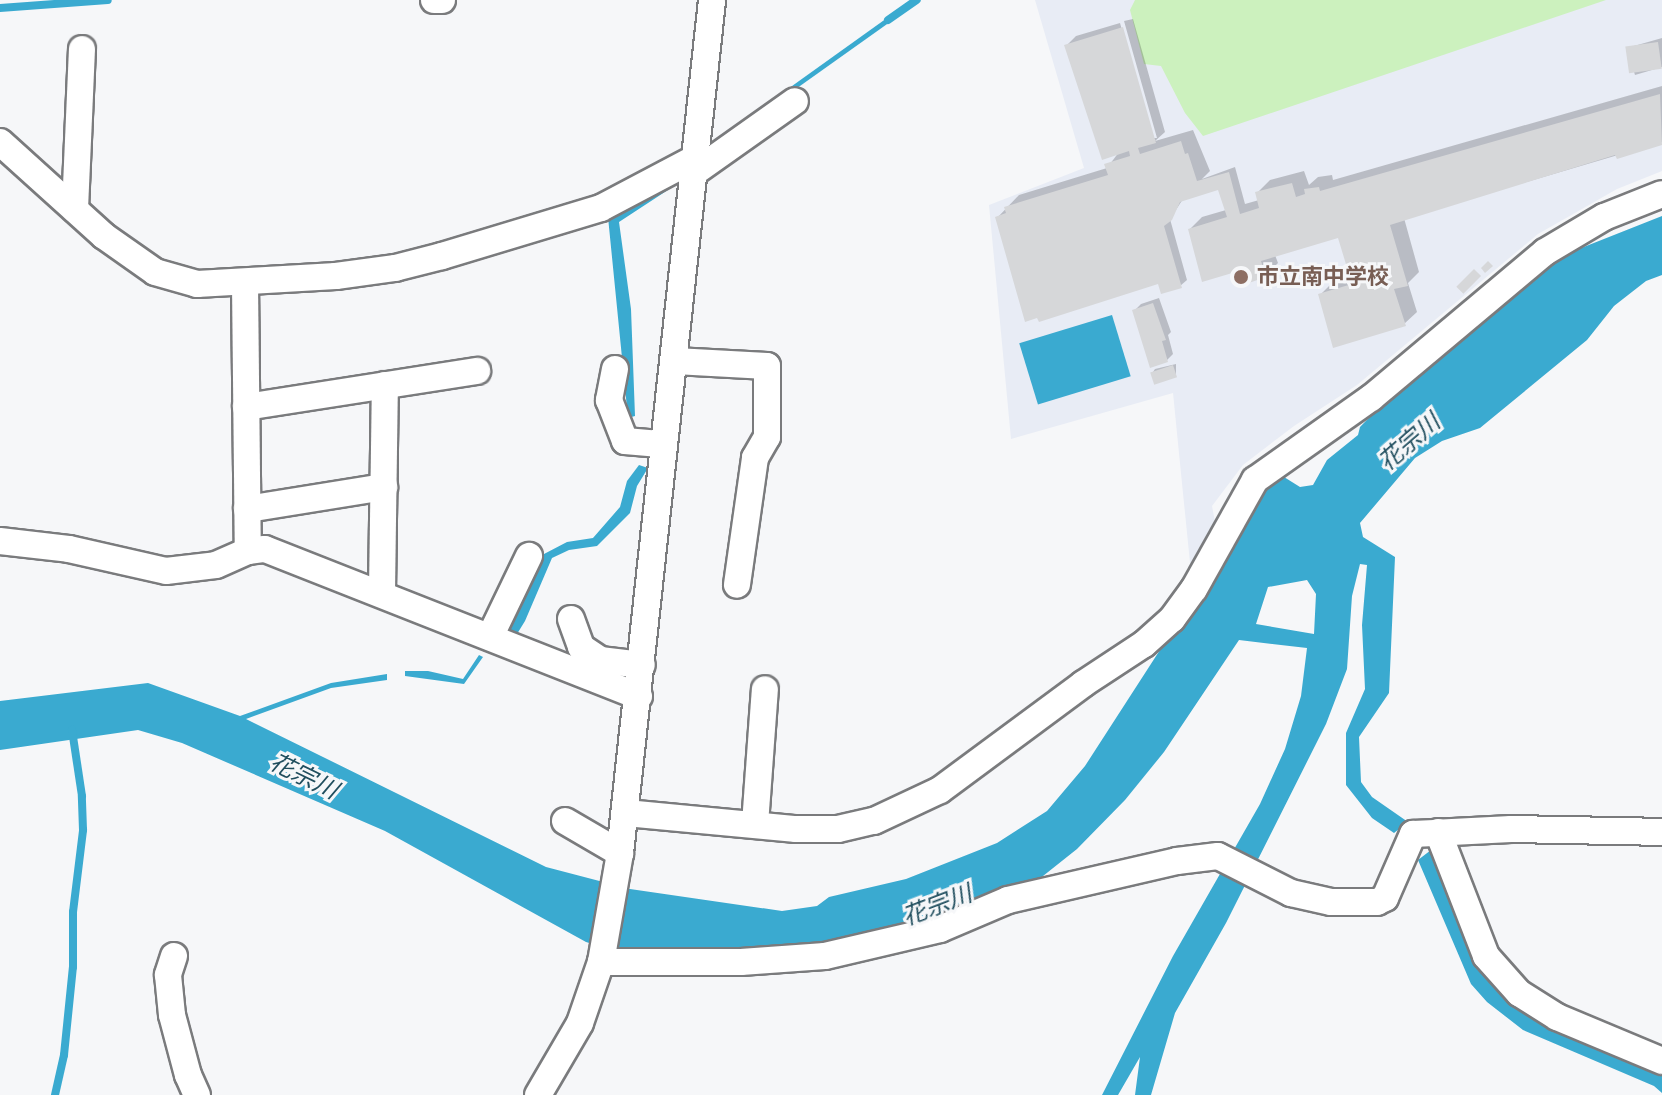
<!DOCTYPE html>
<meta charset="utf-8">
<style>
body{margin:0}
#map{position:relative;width:1662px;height:1095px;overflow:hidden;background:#f6f7f9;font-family:Figtree,"Noto Sans JP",sans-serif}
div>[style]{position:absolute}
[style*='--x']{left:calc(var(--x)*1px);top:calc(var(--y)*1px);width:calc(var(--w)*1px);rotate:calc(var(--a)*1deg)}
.built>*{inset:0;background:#e8ecf5}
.green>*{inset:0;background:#ccf1be}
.water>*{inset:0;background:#3aaad0;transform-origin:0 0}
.shadow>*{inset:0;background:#0003}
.stream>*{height:8px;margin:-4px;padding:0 4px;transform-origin:4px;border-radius:4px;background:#3aaad0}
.building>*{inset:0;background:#d6d7d9;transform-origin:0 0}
.roads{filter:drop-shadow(2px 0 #7a7b7d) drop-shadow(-2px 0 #7a7b7d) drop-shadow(0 2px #7a7b7d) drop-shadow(0 -2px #7a7b7d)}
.minor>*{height:26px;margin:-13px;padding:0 13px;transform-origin:13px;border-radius:13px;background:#fff}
.dots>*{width:22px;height:22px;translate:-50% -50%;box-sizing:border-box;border:4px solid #f6f7f9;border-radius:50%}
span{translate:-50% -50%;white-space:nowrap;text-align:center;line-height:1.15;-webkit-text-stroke:6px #f6f7f9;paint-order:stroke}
.education-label{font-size:22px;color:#785e54;font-weight:700}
.left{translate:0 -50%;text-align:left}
.water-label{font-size:24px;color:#204e5e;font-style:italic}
</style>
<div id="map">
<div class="built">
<div style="clip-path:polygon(1035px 0,1662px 0,1662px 171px,1617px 189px,1538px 234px,1357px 385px,1294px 426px,1243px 465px,1212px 506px,1215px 522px,1191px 573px,1173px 393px,1011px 439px,989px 205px,1084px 168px)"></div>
</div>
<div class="green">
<div style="clip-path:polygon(1135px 0,1606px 0,1203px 136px,1185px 113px,1161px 66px,1144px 64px,1130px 10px)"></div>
</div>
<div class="water">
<div style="clip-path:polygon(894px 13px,897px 17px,710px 150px,707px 147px)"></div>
<div style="clip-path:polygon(670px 178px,674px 186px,619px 222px,631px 309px,635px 416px,628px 418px,608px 217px)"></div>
<div style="clip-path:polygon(evenodd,1662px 216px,1662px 275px,1646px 281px,1614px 306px,1587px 340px,1480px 428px,1442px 441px,1415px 458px,1360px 523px,1363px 537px,1395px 557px,1389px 693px,1359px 737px,1361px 782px,1372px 797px,1408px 822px,1394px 833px,1372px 818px,1346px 785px,1346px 733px,1365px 689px,1362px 625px,1367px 565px,1360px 564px,1352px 596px,1347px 669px,1326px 724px,1226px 923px,1175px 1013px,1151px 1095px,1135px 1095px,1140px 1057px,1118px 1095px,1102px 1095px,1173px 956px,1260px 804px,1285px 749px,1301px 696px,1307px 648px,1239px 640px,1164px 752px,1125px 800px,1077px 849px,1038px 880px,928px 925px,841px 947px,625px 954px,586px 942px,385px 831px,182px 743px,138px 730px,0 750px,0 701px,148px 683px,240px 716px,331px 683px,387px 674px,387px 680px,331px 688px,246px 719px,546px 867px,630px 889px,782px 911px,817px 906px,829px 897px,906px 879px,997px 843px,1047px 811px,1085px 766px,1264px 489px,1284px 477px,1300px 487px,1313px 485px,1327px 460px,1358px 435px,1360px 427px,1395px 391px,1561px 256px,1662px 216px,1307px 580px,1316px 594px,1314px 634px,1256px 624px,1268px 587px,1307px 580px)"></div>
<div style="left:1112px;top:315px;width:64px;height:97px;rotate:73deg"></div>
<div style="clip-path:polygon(639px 465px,648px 468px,637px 486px,630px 513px,597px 546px,569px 550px,552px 558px,525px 621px,517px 634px,510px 630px,544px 554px,567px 542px,593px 538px,620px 507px,627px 481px)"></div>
<div style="clip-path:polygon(479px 655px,483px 657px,464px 684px,405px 676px,405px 671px,428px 671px,463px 679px)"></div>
<div style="clip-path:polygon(1431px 850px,1477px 953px,1662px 1070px,1662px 1093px,1654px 1086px,1523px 1030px,1487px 1002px,1471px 984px,1418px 860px)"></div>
</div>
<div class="shadow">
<div style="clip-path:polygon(1133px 19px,1165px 132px,1155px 141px,1193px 130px,1210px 171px,1202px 179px,1235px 167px,1245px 204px,1259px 200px,1257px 193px,1270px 180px,1304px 171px,1309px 185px,1318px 177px,1332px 175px,1333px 180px,1662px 86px,1662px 142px,1404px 218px,1419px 272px,1408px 283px,1417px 312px,1404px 324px,1320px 295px,1333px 282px,1352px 276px,1339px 236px,1275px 255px,1278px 263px,1265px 276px,1240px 268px,1190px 229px,1202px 217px,1226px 210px,1220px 187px,1183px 199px,1170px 219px,1187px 280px,1180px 286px,997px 218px,1019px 195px,1107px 168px,1119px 152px,1066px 46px,1076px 36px,1120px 23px,1153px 138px,1157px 138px,1124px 21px)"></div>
<div style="clip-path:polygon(1662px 38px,1662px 67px,1635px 75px,1628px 52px,1634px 46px)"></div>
<div style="clip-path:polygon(1159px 298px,1171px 332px,1168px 335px,1173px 354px,1167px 360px,1135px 310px,1141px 304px)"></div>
<div style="clip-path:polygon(1176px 364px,1176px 375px,1153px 372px,1155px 369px)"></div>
</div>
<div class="stream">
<div style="--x:0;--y:8;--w:108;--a:-4.2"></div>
<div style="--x:888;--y:20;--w:35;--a:-35"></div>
<div style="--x:55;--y:1095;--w:41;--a:-77.3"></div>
<div style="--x:64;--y:1055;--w:88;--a:-84.2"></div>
<div style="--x:73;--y:967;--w:55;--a:-90"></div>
<div style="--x:73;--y:912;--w:83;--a:-83"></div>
<div style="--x:83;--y:830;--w:34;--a:-92"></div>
<div style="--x:82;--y:796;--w:67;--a:-98.6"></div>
</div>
<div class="building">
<div style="clip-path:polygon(1123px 27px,1156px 143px,1138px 148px,1140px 154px,1181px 141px,1185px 154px,1188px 153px,1197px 181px,1229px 172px,1240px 214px,1259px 208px,1255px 192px,1292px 183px,1296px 197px,1305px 194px,1304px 189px,1319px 187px,1320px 191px,1660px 94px,1662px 145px,1617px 159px,1615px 155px,1390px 225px,1408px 286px,1394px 289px,1406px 326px,1333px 348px,1318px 294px,1352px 284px,1338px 238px,1261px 261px,1266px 277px,1243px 285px,1239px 271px,1202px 282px,1188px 229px,1227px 217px,1218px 190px,1180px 202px,1172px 220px,1164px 226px,1182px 288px,1161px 294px,1158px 284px,1039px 322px,1037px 318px,1025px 322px,995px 217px,1006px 213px,1004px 207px,1108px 175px,1104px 164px,1130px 156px,1129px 151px,1102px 160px,1064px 45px)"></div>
<div style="left:1658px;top:42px;width:27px;height:33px;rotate:82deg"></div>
<div style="clip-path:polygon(1488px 261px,1493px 266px,1485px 273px,1481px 268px)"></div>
<div style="left:1474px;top:269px;width:10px;height:25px;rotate:45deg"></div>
<div style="clip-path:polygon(1153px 303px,1166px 340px,1162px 341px,1168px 362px,1150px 368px,1132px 310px)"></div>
<div style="left:1173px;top:365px;width:13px;height:24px;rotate:72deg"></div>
</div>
<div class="roads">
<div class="minor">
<div style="--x:434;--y:0;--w:8;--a:0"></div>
<div style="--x:0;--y:142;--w:140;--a:42.1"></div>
<div style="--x:104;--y:236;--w:62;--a:35.2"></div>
<div style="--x:155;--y:272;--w:44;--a:15.9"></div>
<div style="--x:197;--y:284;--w:139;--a:-3.3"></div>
<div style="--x:336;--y:276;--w:60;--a:-7.7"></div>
<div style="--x:395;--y:268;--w:49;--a:-14.3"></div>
<div style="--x:442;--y:256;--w:166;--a:-16.8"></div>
<div style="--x:601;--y:208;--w:105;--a:-27.8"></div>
<div style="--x:692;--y:174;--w:126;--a:-35.3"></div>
<div style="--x:75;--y:209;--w:160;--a:-87.5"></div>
<div style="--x:245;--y:283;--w:268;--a:89.4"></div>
<div style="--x:675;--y:361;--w:92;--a:3.1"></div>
<div style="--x:767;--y:366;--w:71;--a:90"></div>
<div style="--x:767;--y:437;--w:24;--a:120"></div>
<div style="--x:755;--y:458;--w:128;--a:98.1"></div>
<div style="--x:615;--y:369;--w:32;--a:101"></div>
<div style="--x:609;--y:400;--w:44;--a:68.7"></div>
<div style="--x:625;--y:441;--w:38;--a:5"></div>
<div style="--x:246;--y:407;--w:234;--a:-8.9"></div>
<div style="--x:247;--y:509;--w:139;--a:-9.1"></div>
<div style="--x:0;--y:541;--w:69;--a:6.6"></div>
<div style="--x:69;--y:549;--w:99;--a:12.8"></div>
<div style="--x:166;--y:571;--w:50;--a:-6.8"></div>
<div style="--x:216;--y:565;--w:35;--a:-24"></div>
<div style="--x:248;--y:551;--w:17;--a:-7"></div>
<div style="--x:265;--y:549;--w:402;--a:21.5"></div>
<div style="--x:382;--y:592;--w:207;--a:-89.2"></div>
<div style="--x:571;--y:619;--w:30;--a:70"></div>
<div style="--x:581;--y:647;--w:23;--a:34"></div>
<div style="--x:600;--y:660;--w:42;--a:6.8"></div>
<div style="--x:490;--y:637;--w:90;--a:-64.3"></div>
<div style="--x:626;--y:813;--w:171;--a:5.4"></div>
<div style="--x:796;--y:829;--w:42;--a:0"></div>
<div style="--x:838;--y:829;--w:37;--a:-13"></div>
<div style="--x:874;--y:821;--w:73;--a:-25.2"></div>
<div style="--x:940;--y:790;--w:178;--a:-36.5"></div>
<div style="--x:1083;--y:684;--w:73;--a:-33.3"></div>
<div style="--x:1144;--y:644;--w:38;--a:-42"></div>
<div style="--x:1172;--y:619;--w:37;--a:-54"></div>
<div style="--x:1194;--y:589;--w:125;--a:-60.8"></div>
<div style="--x:1255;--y:480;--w:142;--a:-35.3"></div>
<div style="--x:1371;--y:398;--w:227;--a:-40"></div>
<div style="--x:1545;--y:252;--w:69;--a:-30.7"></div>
<div style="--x:1604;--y:217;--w:62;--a:-21.6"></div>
<div style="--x:565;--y:821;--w:64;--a:30.2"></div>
<div style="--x:755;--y:824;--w:135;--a:-85.8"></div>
<div style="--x:1438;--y:832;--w:133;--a:68.8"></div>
<div style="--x:1486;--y:956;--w:50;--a:48.3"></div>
<div style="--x:1519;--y:993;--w:45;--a:32.3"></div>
<div style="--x:1557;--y:1017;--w:114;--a:22.7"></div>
<div style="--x:174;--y:956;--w:20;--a:108"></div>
<div style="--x:168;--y:975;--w:40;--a:84.3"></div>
<div style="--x:172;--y:1015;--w:62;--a:75.1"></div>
<div style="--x:188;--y:1075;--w:22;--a:66"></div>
<div style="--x:601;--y:962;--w:140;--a:0"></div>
<div style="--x:741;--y:962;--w:84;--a:-4.1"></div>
<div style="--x:825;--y:956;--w:118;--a:-13.2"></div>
<div style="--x:940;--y:929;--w:74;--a:-23.1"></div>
<div style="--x:1008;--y:900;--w:173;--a:-13"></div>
<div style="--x:1177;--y:861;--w:41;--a:-7"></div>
<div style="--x:1218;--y:856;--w:82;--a:26.9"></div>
<div style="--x:1291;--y:893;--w:41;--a:12.7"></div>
<div style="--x:1331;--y:902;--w:46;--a:0"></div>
<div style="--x:1377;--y:902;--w:9;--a:-27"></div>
<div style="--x:1385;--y:898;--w:70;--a:-66.4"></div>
<div style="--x:1413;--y:834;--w:98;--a:-2.9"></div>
<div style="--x:1511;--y:829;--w:151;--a:1.1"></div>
<div style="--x:538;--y:1095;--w:83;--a:-59.7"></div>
<div style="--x:580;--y:1023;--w:65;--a:-71"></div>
<div style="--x:601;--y:962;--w:111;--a:-80.1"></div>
<div style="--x:620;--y:853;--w:858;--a:-83.84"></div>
</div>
</div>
<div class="dots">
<div style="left:1241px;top:277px;background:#8d6e63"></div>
</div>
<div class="education-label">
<span class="left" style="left:1257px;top:277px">市立南中学校</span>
</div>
<div class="water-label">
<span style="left:1409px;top:442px;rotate:-41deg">花宗川</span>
<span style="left:304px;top:776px;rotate:26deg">花宗川</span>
<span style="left:937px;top:905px;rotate:-21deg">花宗川</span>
</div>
</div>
